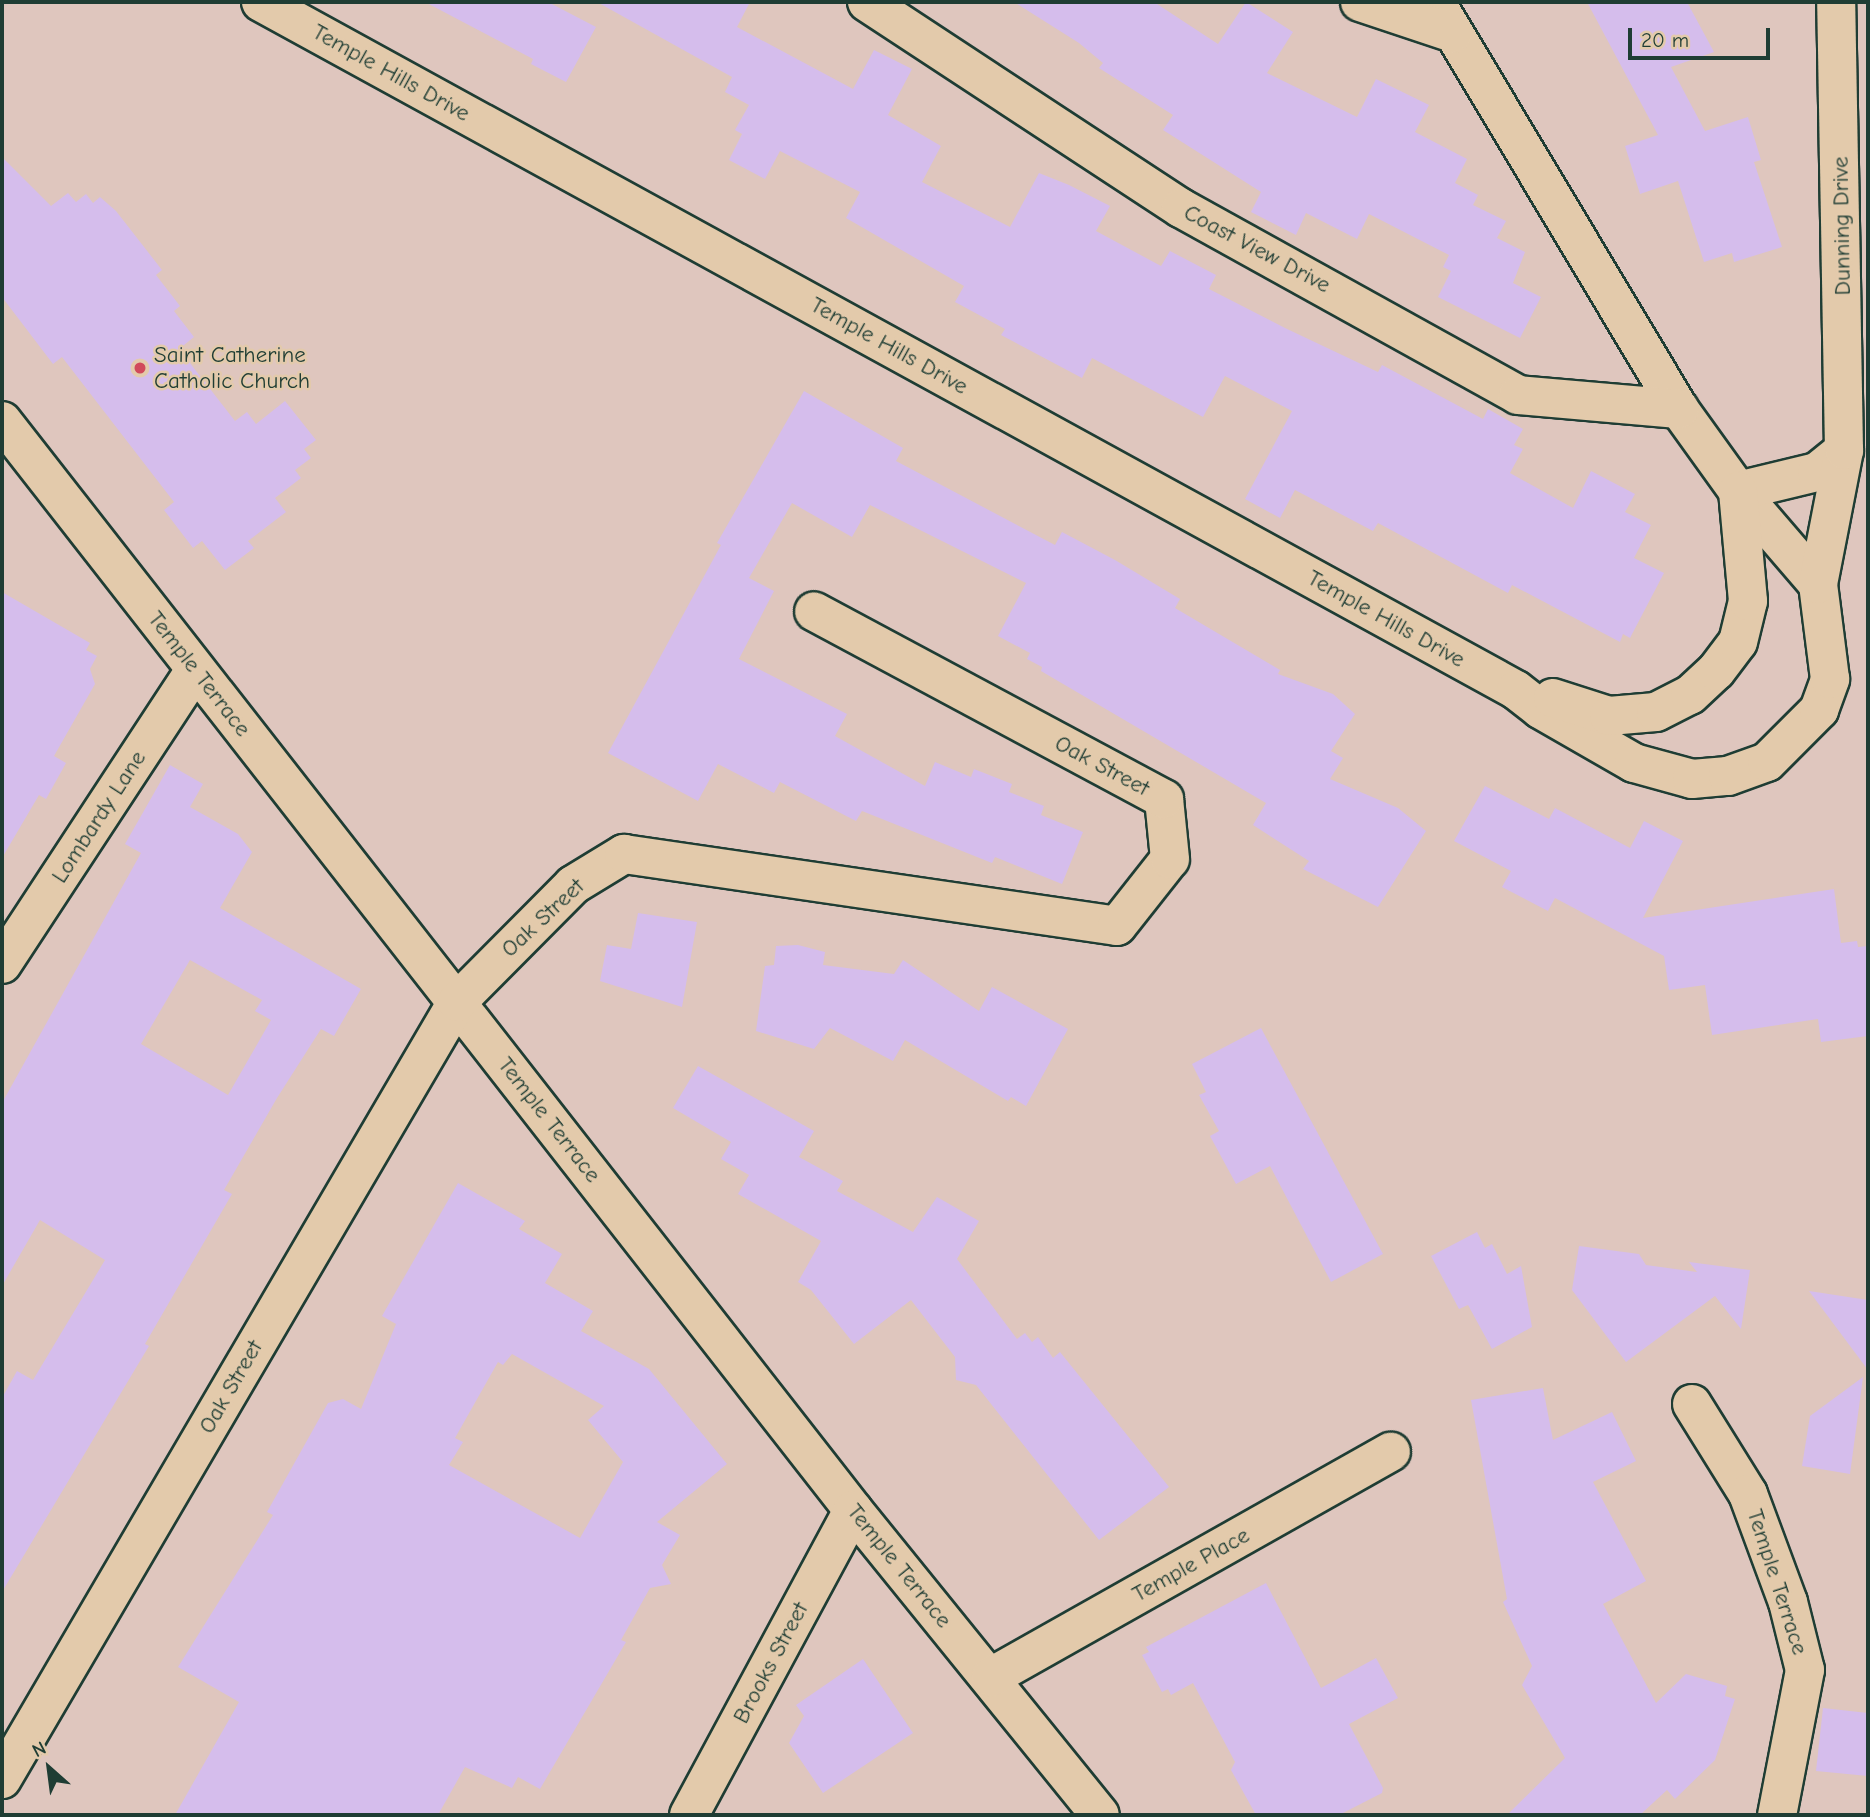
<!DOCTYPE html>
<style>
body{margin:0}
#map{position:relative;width:1870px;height:1817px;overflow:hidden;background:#dfc6be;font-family:"Comic Neue",sans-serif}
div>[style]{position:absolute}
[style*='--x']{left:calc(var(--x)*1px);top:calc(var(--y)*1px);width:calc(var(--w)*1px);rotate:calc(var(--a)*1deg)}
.building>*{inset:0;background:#d5bdec}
.roads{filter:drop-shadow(2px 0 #1f3d34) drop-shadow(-2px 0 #1f3d34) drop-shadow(0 2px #1f3d34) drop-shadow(0 -2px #1f3d34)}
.minor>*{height:38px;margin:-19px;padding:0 19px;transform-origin:19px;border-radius:19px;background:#e3caab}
.dots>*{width:19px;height:19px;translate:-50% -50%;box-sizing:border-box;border:4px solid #e3caab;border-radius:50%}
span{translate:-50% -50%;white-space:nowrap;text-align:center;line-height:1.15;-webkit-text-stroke:5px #e3caab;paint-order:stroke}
.street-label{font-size:23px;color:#1f3d34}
.poi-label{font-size:23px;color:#1f3d34}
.left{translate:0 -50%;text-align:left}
.frame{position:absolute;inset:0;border:4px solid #1f3d34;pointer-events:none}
.north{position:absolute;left:14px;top:1733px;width:70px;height:70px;-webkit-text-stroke:5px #e3caab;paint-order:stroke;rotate:332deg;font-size:19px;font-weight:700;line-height:28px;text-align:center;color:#1f3d34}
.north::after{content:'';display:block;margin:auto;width:24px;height:32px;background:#1f3d34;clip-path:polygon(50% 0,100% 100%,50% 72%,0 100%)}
.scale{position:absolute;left:1628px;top:28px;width:142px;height:32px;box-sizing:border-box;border:4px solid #1f3d34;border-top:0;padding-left:9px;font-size:21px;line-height:24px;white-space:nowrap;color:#1f3d34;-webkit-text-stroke:5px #e3caab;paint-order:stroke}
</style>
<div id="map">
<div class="building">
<div style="clip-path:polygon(425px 2px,548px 2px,596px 27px,566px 82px,531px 64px,533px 59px)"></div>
<div style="clip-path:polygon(597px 2px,750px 2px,737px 27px,853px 89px,874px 50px,912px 69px,888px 115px,941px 146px,922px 182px,1010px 227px,1039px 173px,1069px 185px,1110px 206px,1096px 231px,1161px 266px,1170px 251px,1216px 275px,1209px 289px,1285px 328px,1378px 372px,1382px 365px,1483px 419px,1488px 409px,1523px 429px,1514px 445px,1523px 449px,1510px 473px,1573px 508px,1591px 471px,1635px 494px,1625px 512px,1651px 525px,1634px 558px,1664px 573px,1630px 638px,1623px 634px,1620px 642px,1512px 585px,1508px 593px,1378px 523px,1373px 531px,1295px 490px,1280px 518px,1245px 499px,1292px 411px,1225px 376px,1203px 417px,1092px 358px,1082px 378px,1001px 335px,1005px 329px,955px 302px,964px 286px,846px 218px,860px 192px,780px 151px,765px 179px,729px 160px,742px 134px,735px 130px,749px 105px,725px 92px,732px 77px)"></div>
<div style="clip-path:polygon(1014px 2px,1154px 2px,1218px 44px,1246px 2px,1293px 32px,1267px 73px,1357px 117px,1376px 79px,1429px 105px,1415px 132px,1467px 159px,1455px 183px,1478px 195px,1473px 205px,1506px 221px,1497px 238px,1525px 252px,1513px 283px,1541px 297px,1520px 338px,1438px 297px,1451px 271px,1443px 267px,1449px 255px,1369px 214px,1357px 239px,1306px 213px,1296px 235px,1251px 212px,1261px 192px,1163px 130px,1173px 115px,1099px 68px,1103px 63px,1079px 43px)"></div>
<div style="clip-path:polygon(1587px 2px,1687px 2px,1714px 52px,1671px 67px,1705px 131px,1748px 117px,1761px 160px,1754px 162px,1782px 247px,1734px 262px,1732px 253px,1704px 262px,1678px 181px,1640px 194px,1625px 146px,1658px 135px)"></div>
<div style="clip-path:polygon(2px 157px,51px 206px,68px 193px,76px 202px,86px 194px,93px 203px,100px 197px,116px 211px,162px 270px,156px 275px,180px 306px,174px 311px,194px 337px,179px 349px,235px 421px,247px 412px,256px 424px,285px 401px,316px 440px,304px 449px,311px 458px,295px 470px,301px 478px,275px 498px,286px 512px,248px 541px,254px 548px,225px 570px,202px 541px,193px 548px,164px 510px,174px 502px,62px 357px,53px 364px,2px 297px)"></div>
<div style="clip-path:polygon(804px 391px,903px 448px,896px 461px,1055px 545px,1062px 532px,1115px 560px,1180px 599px,1175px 608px,1280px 670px,1278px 674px,1333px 694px,1355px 714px,1331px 751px,1343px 758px,1330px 779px,1398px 808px,1426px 831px,1378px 907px,1303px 869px,1309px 861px,1253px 825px,1266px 803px,1041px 671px,1042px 667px,1027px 659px,1030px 653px,998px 636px,1026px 583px,870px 505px,852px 537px,792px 503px,749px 578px,774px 591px,739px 659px,847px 714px,835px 736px,925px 786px,935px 762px,971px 777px,974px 769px,1012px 784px,1009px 792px,1044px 806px,1041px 815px,1083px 832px,1062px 884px,995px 857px,992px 863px,862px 811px,856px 821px,780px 782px,774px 793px,718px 764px,698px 801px,608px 753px,721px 545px,717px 543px)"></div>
<div style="clip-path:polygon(2px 592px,90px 643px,86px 650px,97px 656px,90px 669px,95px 684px,54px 756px,66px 763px,46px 799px,39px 795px,2px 858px)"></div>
<div style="clip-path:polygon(evenodd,170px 765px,203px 784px,190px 807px,238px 834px,252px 852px,220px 908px,361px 989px,334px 1036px,321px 1029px,277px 1098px,224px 1190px,232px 1194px,145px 1344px,149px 1346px,2px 1592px,2px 1398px,17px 1371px,33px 1380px,105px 1260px,40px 1220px,2px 1286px,2px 1103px,141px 853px,125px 844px,170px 765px,190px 960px,262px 1000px,255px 1011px,271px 1020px,228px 1095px,141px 1044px,190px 960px)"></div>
<div style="clip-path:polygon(1485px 786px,1549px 819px,1555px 808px,1630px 848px,1644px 821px,1683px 841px,1643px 918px,1834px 889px,1841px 943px,1857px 941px,1858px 947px,1868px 946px,1868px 1036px,1821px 1042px,1818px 1019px,1712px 1035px,1705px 985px,1669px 990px,1664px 956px,1555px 898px,1548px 911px,1502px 887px,1511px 871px,1454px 841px)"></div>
<div style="clip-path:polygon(638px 913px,697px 922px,682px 1007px,600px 981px,607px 945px,631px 949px)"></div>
<div style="clip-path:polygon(798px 945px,825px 952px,823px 965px,894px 974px,903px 960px,979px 1011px,992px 987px,1068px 1029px,1026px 1106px,1011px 1097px,1008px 1101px,905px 1040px,893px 1061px,830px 1028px,814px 1049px,756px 1031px,765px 966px,774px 965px,776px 946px)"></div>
<div style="clip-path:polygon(1261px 1028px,1383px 1254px,1331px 1282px,1270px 1166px,1236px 1184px,1210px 1136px,1219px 1131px,1199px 1095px,1206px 1092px,1192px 1064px)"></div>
<div style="clip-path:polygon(698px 1066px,814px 1131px,799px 1157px,843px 1181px,837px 1191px,913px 1232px,937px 1197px,979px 1221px,957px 1259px,1017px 1339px,1025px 1333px,1032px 1342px,1038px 1337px,1053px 1358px,1060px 1352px,1169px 1487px,1099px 1540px,976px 1385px,956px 1380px,955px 1357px,911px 1300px,854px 1344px,811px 1290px,798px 1282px,821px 1241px,738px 1194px,749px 1175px,721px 1159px,731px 1142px,673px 1108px)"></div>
<div style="clip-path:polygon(evenodd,458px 1183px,525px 1221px,519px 1229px,562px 1254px,545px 1283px,593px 1311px,581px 1331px,649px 1369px,727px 1464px,657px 1522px,680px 1535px,662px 1565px,671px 1584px,650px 1588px,621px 1640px,626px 1642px,540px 1789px,518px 1777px,512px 1788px,465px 1767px,438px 1815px,175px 1815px,239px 1702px,178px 1667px,273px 1515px,267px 1512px,328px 1403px,343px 1399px,361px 1409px,396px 1324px,382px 1316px,458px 1183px,512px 1354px,604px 1406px,588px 1420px,623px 1462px,580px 1538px,449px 1465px,463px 1442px,455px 1438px,498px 1362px,503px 1365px,512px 1354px)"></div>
<div style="clip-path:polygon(1477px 1232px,1485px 1248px,1492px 1244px,1507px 1274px,1521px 1266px,1532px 1327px,1492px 1349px,1468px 1305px,1459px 1309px,1431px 1256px)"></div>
<div style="clip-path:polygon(1579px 1246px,1639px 1254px,1646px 1265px,1697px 1272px,1689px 1262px,1750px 1270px,1741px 1329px,1715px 1296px,1626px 1362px,1572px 1290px)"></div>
<div style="clip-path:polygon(1809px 1291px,1868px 1300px,1868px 1370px)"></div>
<div style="clip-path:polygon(1863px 1377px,1850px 1474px,1802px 1466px,1810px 1416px)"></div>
<div style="clip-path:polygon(1543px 1388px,1553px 1440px,1612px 1412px,1636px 1461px,1593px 1482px,1646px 1581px,1603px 1604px,1656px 1703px,1686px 1674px,1727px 1686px,1725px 1696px,1735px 1699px,1715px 1760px,1675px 1799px,1667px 1790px,1640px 1815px,1507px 1815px,1565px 1758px,1522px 1685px,1532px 1666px,1503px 1602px,1507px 1599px,1471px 1400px)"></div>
<div style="clip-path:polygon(1266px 1583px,1321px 1688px,1376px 1658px,1398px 1698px,1349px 1724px,1383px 1788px,1382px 1793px,1339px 1815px,1256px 1815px,1231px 1770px,1235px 1762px,1193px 1683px,1171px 1695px,1168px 1689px,1162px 1692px,1142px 1655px,1149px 1652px,1146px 1647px)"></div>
<div style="clip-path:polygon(863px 1659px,913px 1733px,823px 1793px,789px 1743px,804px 1716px,796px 1705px)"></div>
<div style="clip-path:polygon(1823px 1708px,1868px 1713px,1868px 1776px,1816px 1771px)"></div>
</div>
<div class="roads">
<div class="minor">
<div style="--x:261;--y:2;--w:1431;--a:28.73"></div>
<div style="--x:1516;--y:690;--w:31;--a:38"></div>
<div style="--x:1540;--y:709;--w:108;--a:29.9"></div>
<div style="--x:1634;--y:763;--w:60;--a:15.4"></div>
<div style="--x:1692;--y:779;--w:36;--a:-5"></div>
<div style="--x:1728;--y:776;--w:41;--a:-19.7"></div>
<div style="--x:1767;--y:762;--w:74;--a:-45"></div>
<div style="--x:1819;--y:710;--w:33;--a:-70"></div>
<div style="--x:1830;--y:679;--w:96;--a:-97.2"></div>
<div style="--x:1818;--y:584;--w:123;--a:-130.7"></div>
<div style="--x:1738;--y:491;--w:101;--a:-125.7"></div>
<div style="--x:1679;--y:409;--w:475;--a:-120.9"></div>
<div style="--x:867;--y:2;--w:376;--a:33.3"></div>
<div style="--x:1181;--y:208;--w:385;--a:29"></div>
<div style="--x:1518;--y:395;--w:162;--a:5"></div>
<div style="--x:1360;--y:2;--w:98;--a:18.4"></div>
<div style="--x:2;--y:421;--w:1382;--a:51.99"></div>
<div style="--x:853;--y:1510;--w:392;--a:51"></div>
<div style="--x:1738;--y:491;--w:81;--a:-13.5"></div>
<div style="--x:1817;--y:472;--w:35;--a:-39"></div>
<div style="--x:1818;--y:584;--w:136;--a:-79"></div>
<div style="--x:1844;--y:450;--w:448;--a:-91"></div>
<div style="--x:1553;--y:698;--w:59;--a:17.8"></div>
<div style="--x:1609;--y:716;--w:47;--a:-4.9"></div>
<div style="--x:1656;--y:712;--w:38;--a:-27"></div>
<div style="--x:1690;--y:695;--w:35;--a:-43"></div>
<div style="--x:1716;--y:671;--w:36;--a:-53"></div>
<div style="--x:1738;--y:642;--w:42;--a:-76.3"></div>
<div style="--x:1748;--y:601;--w:110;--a:-95.2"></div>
<div style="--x:2;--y:964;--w:352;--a:-56.7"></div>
<div style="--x:1692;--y:1404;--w:106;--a:58.1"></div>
<div style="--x:1748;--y:1494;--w:115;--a:69.7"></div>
<div style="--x:1788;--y:1602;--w:70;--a:76"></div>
<div style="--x:1805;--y:1670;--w:148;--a:100.9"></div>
<div style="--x:991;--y:1677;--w:459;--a:-29.4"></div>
<div style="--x:2;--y:1779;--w:900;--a:-59.65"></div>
<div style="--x:457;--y:1002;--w:165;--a:-45.2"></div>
<div style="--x:573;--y:885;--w:60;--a:-31.3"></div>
<div style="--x:624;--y:854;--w:498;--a:8.3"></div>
<div style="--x:1117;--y:926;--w:85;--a:-51.7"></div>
<div style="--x:1170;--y:859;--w:60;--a:-95.7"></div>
<div style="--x:1164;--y:799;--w:397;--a:-151.8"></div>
<div style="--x:689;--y:1815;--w:346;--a:-61.7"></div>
</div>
</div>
<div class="dots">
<div style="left:140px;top:368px;background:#d1495b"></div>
</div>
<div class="street-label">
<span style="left:391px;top:73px;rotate:29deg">Temple Hills Drive</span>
<span style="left:1842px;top:226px;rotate:-91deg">Dunning Drive</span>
<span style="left:1257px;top:249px;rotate:28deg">Coast View Drive</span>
<span style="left:889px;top:346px;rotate:29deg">Temple Hills Drive</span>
<span style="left:1386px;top:619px;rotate:29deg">Temple Hills Drive</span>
<span style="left:199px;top:674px;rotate:52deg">Temple Terrace</span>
<span style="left:1102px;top:766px;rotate:28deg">Oak Street</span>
<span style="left:99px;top:817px;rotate:-57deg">Lombardy Lane</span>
<span style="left:543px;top:918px;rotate:-43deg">Oak Street</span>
<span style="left:549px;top:1120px;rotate:52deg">Temple Terrace</span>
<span style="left:231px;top:1387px;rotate:-60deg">Oak Street</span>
<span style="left:1191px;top:1565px;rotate:-29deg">Temple Place</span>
<span style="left:899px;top:1566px;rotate:51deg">Temple Terrace</span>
<span style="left:1777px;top:1582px;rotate:72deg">Temple Terrace</span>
<span style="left:771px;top:1663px;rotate:-62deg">Brooks Street</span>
</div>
<div class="poi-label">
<span class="left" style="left:154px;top:368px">Saint Catherine<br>Catholic Church</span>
</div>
<div class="frame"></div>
<div class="north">N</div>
<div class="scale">20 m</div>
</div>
